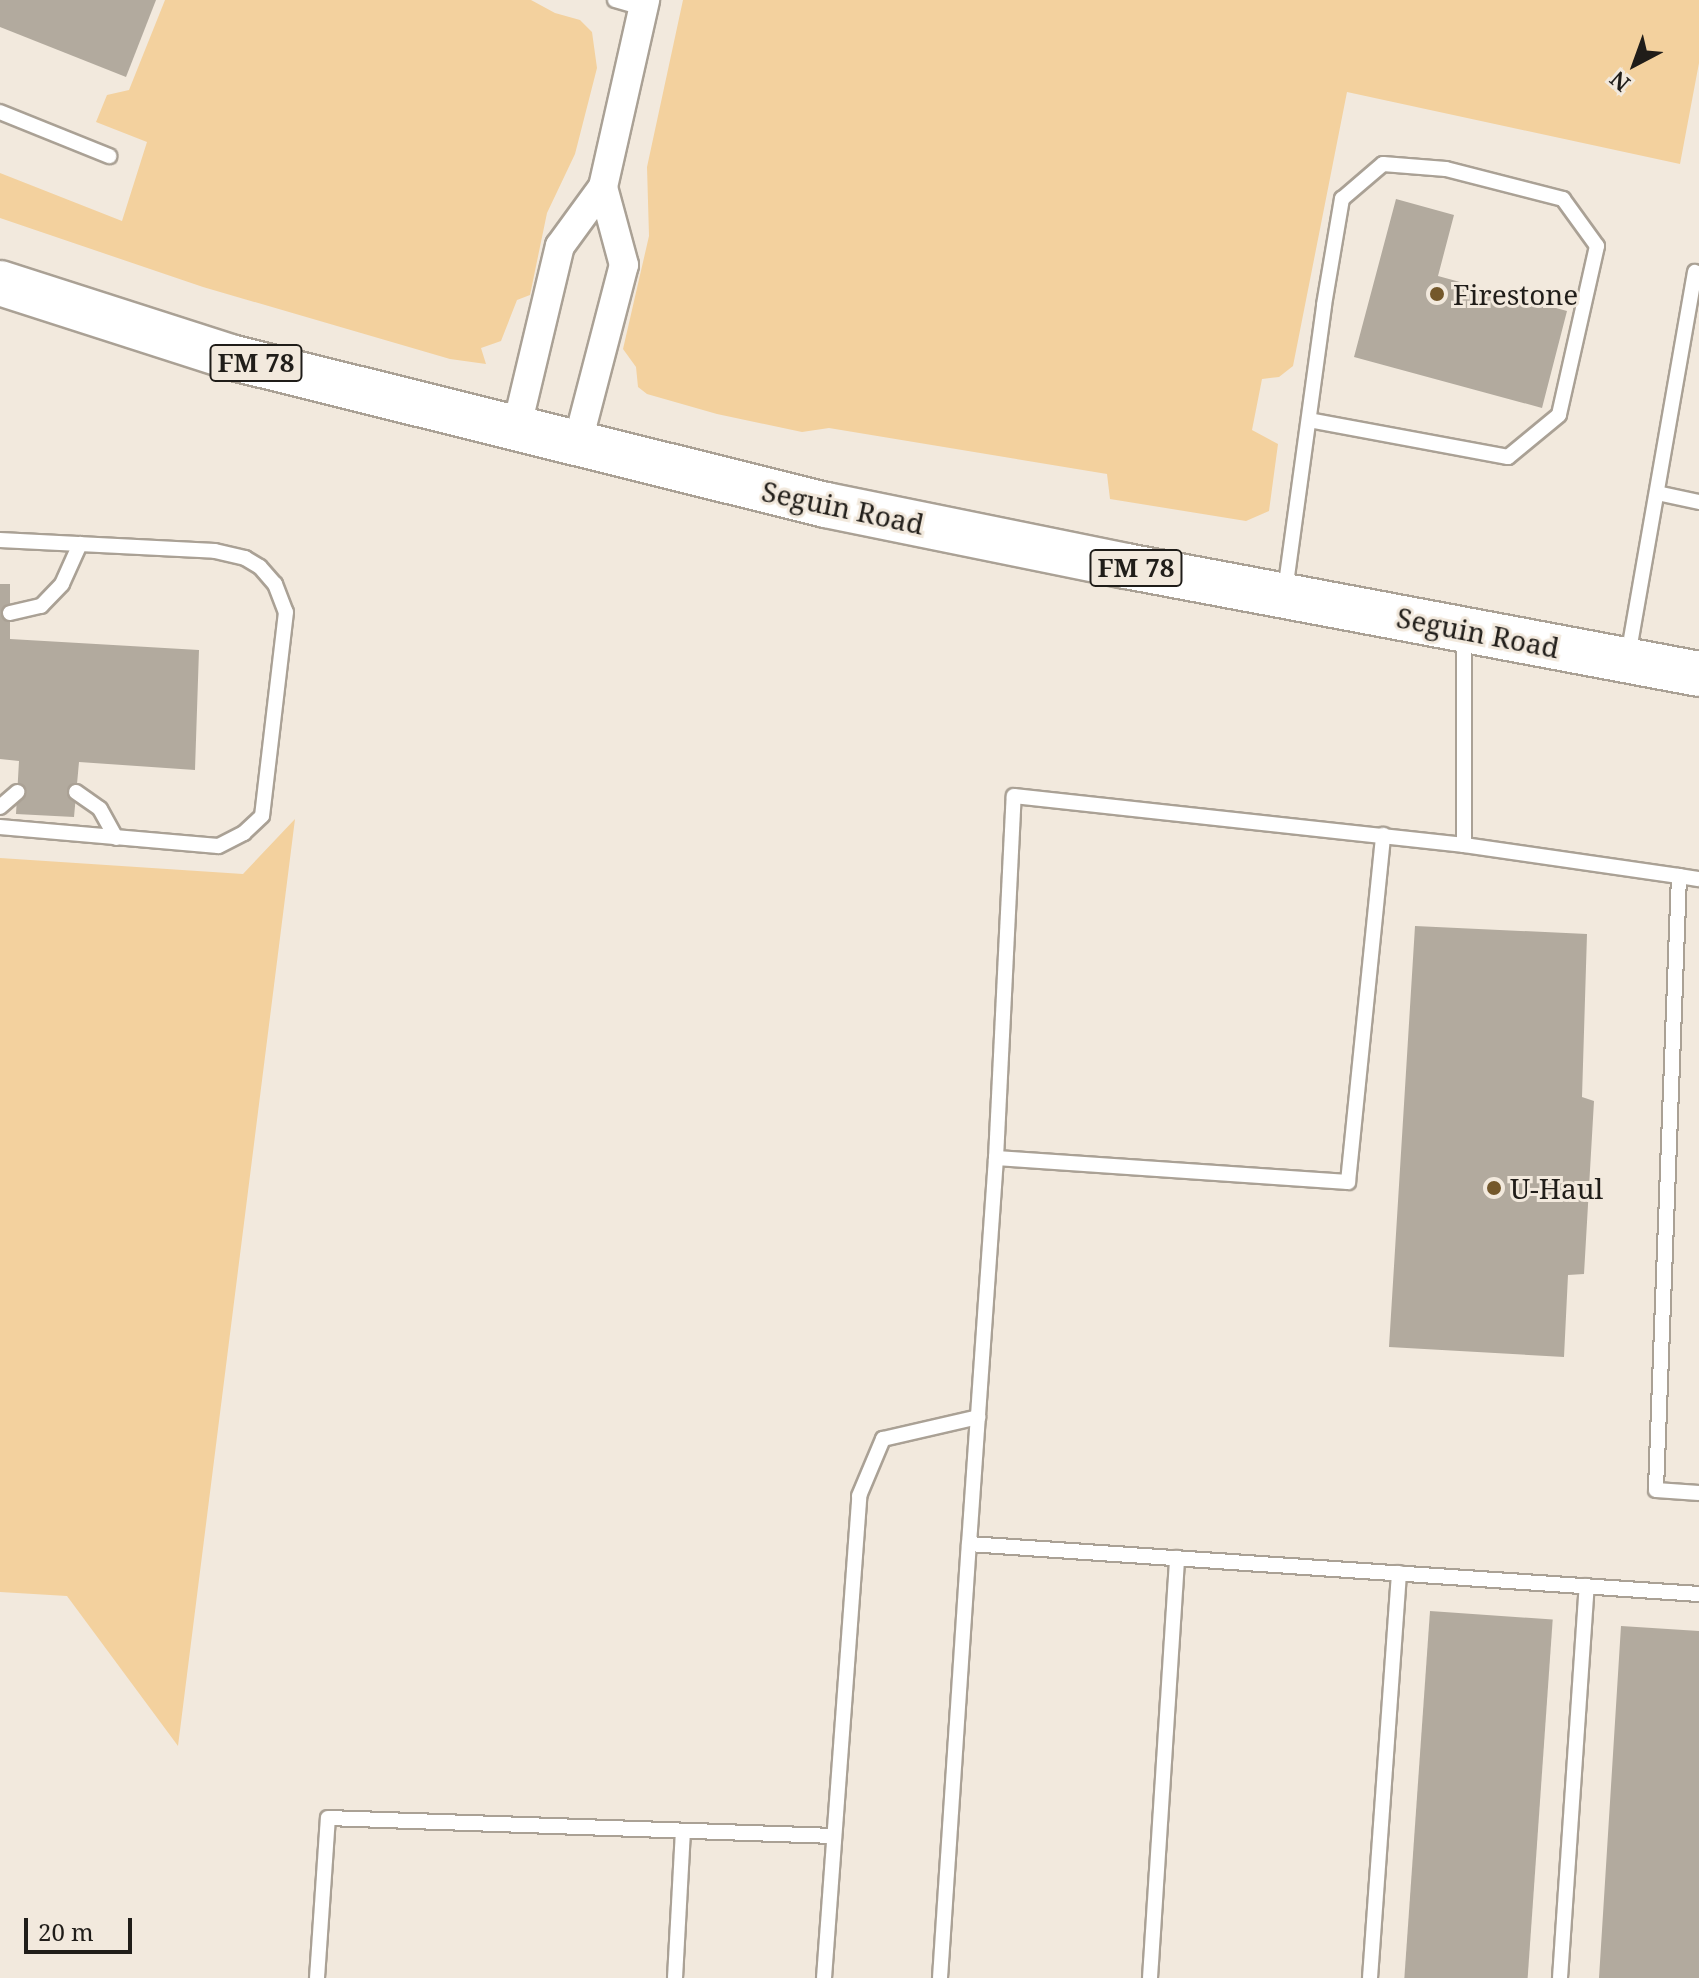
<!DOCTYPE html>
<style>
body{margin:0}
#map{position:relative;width:1699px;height:1978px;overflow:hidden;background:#f2e9dd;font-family:"Noto Serif",serif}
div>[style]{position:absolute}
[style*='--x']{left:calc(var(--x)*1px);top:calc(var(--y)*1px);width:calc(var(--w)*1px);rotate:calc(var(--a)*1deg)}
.green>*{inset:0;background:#f3d19e}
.building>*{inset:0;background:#b2aa9e;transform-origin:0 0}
.roads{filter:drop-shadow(2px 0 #aaa195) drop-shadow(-2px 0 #aaa195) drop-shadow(0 2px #aaa195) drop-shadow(0 -2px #aaa195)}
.service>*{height:14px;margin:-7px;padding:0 7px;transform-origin:7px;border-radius:7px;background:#fff}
.minor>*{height:28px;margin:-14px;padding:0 14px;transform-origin:14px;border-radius:14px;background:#fff}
.primary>*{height:44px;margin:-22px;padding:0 22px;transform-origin:22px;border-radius:22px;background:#fff}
.dots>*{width:22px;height:22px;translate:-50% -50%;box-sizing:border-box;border:4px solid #f2e9dd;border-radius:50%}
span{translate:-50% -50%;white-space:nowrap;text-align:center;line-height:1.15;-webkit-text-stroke:6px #f2e9dd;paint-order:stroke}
.shield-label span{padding:2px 6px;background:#f2e9dd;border:2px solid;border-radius:6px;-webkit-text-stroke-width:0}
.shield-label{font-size:26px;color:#201d19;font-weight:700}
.poi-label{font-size:28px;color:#201d19}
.left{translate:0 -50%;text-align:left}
.street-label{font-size:28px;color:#201d19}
.north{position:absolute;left:1595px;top:24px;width:80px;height:80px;-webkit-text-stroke:6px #f2e9dd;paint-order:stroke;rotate:221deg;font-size:22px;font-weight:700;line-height:32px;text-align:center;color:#201d19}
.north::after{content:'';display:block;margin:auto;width:28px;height:36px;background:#201d19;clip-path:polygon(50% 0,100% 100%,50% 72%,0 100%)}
.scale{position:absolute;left:24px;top:1918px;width:108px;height:36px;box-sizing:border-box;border:4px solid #201d19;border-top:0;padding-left:10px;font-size:24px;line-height:28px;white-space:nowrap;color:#201d19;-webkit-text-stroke:6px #f2e9dd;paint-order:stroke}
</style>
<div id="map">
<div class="green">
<div style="clip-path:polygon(165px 0,531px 0,555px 13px,580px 20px,592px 32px,597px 68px,575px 154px,547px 213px,530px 295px,517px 300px,501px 341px,481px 348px,486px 364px,450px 359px,203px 287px,0 218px,0 173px,122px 221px,147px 142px,96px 122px,107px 95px,129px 90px)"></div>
<div style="clip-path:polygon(683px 0,1699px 0,1699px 63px,1680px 164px,1347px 92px,1293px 366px,1279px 377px,1262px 379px,1252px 430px,1278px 444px,1269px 511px,1246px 521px,1110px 499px,1107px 474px,829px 428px,802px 432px,717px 414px,647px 394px,638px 387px,636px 367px,623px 349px,649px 236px,647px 167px)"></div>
<div style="clip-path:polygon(295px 819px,178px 1746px,67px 1596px,0 1592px,0 858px,243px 874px)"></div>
</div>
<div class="building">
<div style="clip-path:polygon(0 0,156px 0,126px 77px,0 27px)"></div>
<div style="clip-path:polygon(1396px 199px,1454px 215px,1438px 276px,1567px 311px,1542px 408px,1354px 357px)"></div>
<div style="clip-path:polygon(0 584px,10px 584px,10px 639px,199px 650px,195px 770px,79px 762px,74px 817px,16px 814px,19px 761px,0 759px)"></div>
<div style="clip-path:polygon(1415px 926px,1587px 934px,1582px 1097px,1594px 1101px,1584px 1274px,1568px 1275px,1564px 1357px,1389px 1347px)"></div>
<div style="left:1430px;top:1611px;width:123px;height:368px;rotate:4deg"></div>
<div style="clip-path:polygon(1621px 1626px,1699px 1631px,1699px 1978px,1599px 1978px)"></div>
</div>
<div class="roads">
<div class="service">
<div style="--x:615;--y:0;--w:29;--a:16"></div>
<div style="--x:0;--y:112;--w:118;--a:22"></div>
<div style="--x:1657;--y:493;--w:43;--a:12.1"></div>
<div style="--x:0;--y:540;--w:215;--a:2.9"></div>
<div style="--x:215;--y:551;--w:31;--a:13"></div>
<div style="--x:245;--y:558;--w:17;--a:31"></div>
<div style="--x:260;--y:567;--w:23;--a:49"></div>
<div style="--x:275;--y:584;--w:30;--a:69"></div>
<div style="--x:286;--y:612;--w:205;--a:96.7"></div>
<div style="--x:262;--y:816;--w:25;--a:137"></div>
<div style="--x:244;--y:833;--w:29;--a:153"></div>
<div style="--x:218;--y:846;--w:219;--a:-175"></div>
<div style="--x:1285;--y:591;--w:289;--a:-82.2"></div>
<div style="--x:1324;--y:305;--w:108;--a:-80.4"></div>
<div style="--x:1342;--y:199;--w:54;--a:-40.5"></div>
<div style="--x:1383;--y:164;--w:63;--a:4.5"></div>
<div style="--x:1446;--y:169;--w:121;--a:14.4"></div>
<div style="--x:1563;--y:199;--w:58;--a:54.1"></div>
<div style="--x:1597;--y:246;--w:173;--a:102.7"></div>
<div style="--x:1559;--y:415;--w:66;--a:140.5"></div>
<div style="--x:1508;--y:457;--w:202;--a:-169.5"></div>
<div style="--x:10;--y:613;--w:32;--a:-13"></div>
<div style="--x:41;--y:606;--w:30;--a:-46"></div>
<div style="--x:62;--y:584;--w:44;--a:-65.8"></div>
<div style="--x:1464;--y:634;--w:211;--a:90"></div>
<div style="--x:1464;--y:845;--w:217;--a:8.2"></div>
<div style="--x:1679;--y:876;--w:614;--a:92.15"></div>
<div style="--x:1656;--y:1490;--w:43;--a:4"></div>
<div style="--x:1628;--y:656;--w:390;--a:-80.1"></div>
<div style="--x:76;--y:792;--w:29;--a:35"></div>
<div style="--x:100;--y:809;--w:33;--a:61"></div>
<div style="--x:0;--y:807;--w:23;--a:-41"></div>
<div style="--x:1679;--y:876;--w:20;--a:9"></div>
<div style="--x:996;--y:1158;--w:353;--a:3.9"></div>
<div style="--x:1348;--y:1182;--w:349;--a:-84.2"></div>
<div style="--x:969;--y:1544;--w:387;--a:-86"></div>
<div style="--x:996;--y:1158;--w:362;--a:-87.2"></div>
<div style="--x:1014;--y:796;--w:453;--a:6.2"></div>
<div style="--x:317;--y:1978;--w:160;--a:-86.1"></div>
<div style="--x:328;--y:1818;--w:505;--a:2.04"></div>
<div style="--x:675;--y:1978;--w:146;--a:-86.9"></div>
<div style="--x:824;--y:1978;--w:483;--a:-85.8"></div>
<div style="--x:859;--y:1496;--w:62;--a:-67.2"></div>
<div style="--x:883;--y:1439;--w:98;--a:-13"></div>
<div style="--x:940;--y:1978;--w:435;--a:-86.2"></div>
<div style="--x:969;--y:1544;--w:732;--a:3.92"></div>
<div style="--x:1150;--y:1978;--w:421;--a:-86.3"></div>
<div style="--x:1370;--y:1978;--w:406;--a:-85.9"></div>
<div style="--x:1560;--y:1978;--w:393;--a:-86.1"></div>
</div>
<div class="minor">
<div style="--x:516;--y:430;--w:189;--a:-76.6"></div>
<div style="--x:560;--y:246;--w:73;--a:-53.9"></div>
<div style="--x:603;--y:187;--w:192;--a:-77.3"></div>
<div style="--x:577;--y:445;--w:186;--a:-75.4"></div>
<div style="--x:624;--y:265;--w:81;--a:-105.1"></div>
</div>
<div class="primary">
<div style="--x:0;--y:283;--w:242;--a:17.8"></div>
<div style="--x:230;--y:357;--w:614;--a:13.95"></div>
<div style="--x:826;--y:505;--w:306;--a:11.5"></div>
<div style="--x:1126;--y:566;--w:583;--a:10.67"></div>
</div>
</div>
<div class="dots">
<div style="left:1437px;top:294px;background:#74582b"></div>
<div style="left:1494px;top:1188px;background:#74582b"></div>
</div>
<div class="shield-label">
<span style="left:256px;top:363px">FM 78</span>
<span style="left:1136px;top:568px">FM 78</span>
</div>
<div class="poi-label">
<span class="left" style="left:1453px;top:294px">Firestone</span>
<span class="left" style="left:1510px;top:1188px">U-Haul</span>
</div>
<div class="street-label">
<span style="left:843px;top:507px;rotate:12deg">Seguin Road</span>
<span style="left:1478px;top:632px;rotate:11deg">Seguin Road</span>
</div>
<div class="north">N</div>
<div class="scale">20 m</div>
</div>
